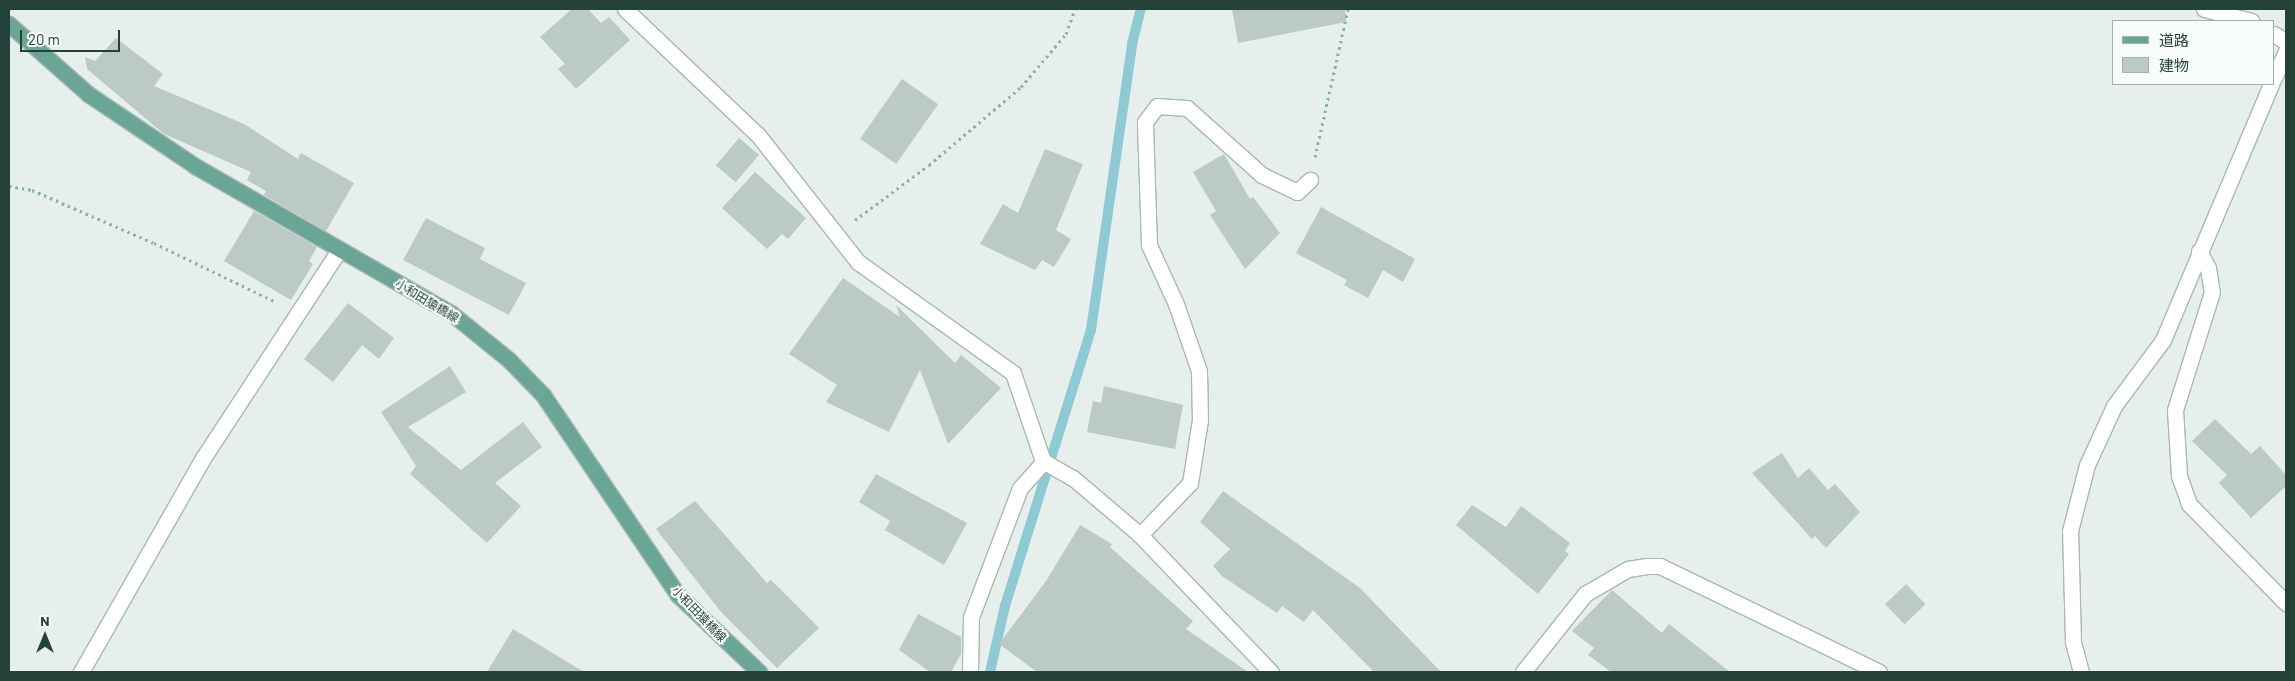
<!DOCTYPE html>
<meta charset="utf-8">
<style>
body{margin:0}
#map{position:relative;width:2295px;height:681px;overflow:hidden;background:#e6efeb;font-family:Barlow,"Noto Sans JP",sans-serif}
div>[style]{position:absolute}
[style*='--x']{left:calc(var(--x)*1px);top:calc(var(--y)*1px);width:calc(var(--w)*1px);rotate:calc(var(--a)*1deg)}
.stream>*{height:10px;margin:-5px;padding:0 5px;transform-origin:5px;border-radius:5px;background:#8ec9d4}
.building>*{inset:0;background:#bbcac4;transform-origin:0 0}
.path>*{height:3px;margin-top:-1.5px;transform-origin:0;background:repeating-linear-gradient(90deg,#86b3a5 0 2.5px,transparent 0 6.5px)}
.roads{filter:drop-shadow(1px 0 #a8b8b2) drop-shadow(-1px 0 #a8b8b2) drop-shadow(0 1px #a8b8b2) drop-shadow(0 -1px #a8b8b2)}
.minor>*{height:15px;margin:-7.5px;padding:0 7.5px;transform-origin:7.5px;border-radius:7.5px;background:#fff}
.major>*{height:15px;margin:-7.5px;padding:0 7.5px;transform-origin:7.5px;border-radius:7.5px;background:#6aa596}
span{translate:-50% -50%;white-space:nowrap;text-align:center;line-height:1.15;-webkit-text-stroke:4px #f7fbf9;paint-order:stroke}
.street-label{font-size:12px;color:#24423a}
.frame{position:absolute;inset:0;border:10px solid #24423a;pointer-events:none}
.legend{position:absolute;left:2112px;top:20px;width:162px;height:65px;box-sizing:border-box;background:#f7fbf9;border:1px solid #a3b1ad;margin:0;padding:6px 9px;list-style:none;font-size:15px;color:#24423a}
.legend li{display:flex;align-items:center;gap:10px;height:25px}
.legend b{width:25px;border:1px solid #a3b1ad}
.north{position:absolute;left:20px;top:611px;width:50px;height:50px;-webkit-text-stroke:4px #f7fbf9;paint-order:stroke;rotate:0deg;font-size:14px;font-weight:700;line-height:20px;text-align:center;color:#24423a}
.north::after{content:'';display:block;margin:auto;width:18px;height:22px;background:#24423a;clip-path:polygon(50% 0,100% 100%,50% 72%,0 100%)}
.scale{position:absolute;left:20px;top:30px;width:100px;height:22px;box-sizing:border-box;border:2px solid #24423a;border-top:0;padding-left:6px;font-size:15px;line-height:18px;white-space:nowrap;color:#24423a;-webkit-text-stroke:4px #f7fbf9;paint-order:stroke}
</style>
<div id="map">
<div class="stream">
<div style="--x:990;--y:672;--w:68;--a:-77.2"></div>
<div style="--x:1005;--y:606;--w:289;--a:-72.7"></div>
<div style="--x:1091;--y:330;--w:289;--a:-81.8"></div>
<div style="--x:1132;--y:44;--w:36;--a:-76"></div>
</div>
<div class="building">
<div style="clip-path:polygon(572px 9px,588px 9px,601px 23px,609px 17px,630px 40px,576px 89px,558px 69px,565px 64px,540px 37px)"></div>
<div style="clip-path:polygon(1232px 9px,1345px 9px,1346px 22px,1238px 43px)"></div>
<div style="clip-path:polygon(116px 38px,163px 74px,154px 86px,244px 124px,298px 159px,301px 153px,354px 183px,326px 231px,264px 195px,266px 191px,247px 180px,251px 172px,164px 134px,87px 69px,85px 57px,95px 61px)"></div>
<div style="left:902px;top:79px;width:44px;height:73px;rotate:35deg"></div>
<div style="left:739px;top:138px;width:26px;height:36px;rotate:40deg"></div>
<div style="clip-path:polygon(1045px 149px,1083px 164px,1056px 230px,1071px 239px,1054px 267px,1042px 260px,1035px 270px,980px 244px,1003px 204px,1018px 213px)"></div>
<div style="clip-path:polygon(1224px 154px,1250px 199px,1253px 197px,1280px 233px,1245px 269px,1210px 215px,1216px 211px,1193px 172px)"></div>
<div style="clip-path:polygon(755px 172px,806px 218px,788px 239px,782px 234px,767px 249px,722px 208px)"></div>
<div style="clip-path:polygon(1321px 207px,1415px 259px,1403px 282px,1383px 270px,1368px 298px,1344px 285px,1347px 280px,1296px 253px)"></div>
<div style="clip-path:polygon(254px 211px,317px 247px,309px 261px,313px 264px,291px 300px,224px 261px)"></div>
<div style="clip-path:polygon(426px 218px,485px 248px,480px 259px,526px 283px,509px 315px,403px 260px)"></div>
<div style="clip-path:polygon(843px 278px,900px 317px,896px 305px,955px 363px,961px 355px,1001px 388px,948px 444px,920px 370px,889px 432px,826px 402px,837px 385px,789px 354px)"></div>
<div style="clip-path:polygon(348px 303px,394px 338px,379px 359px,362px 345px,333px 382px,304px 359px)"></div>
<div style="clip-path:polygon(450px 366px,466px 392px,408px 427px,461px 470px,523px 422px,542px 447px,495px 483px,521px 506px,487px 543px,410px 474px,416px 466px,381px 412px)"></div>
<div style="clip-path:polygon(1104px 386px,1183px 405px,1175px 449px,1087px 432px,1093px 401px,1101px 403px)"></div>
<div style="clip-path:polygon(2215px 419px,2251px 454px,2260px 446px,2286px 475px,2286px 486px,2251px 518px,2219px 483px,2227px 475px,2192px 441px)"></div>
<div style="clip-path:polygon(1782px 453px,1798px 478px,1809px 468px,1828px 490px,1835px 484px,1860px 512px,1826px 548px,1815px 536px,1812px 539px,1752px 473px)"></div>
<div style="clip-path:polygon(876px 474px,967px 523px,944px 565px,885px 530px,890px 521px,859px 502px)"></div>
<div style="clip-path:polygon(1223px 491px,1360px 588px,1441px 672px,1374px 672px,1313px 610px,1304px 622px,1282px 606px,1277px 613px,1222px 576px,1213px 566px,1230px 549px,1200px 522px)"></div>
<div style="clip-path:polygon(695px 501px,767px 583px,771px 580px,819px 628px,777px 668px,721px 612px,656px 529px)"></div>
<div style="clip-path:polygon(1472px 505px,1506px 527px,1521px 506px,1570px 543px,1565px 551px,1569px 554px,1538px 594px,1456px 525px)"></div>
<div style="clip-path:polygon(1080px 525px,1112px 544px,1110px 547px,1193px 621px,1186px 629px,1248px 672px,1037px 672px,999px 644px,1046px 581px)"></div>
<div style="left:1906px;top:584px;width:28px;height:29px;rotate:46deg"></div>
<div style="clip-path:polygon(1612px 590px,1662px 633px,1669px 624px,1730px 672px,1611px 672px,1588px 655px,1594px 648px,1572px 631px)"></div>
<div style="clip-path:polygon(918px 614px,961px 637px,961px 654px,951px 672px,930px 672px,899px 650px)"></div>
<div style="clip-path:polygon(513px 629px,584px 672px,487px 672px)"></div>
</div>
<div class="path">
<div style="--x:1315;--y:157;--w:152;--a:-77.4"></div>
<div style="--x:9;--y:186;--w:23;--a:10"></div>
<div style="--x:32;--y:190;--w:133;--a:23.5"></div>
<div style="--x:154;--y:243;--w:136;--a:25.8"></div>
<div style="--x:855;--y:220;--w:92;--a:-36.6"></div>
<div style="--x:929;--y:165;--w:121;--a:-40.3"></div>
<div style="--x:1021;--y:87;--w:70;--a:-49.7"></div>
<div style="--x:1066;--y:34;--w:27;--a:-70"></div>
</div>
<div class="roads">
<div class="minor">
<div style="--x:625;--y:9;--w:183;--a:43.5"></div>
<div style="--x:758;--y:135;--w:162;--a:51.8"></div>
<div style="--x:858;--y:262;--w:191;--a:35.6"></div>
<div style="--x:1013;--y:373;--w:93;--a:71.2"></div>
<div style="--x:1043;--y:461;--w:34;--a:30"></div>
<div style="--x:1073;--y:478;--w:88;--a:40.4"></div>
<div style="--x:1140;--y:535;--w:190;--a:46.3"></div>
<div style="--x:2204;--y:9;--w:49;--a:14.3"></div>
<div style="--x:2274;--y:34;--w:14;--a:34"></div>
<div style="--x:2274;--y:78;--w:30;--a:-66"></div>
<div style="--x:2199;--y:251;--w:19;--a:62"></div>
<div style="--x:2208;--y:268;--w:24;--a:81"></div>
<div style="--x:2212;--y:292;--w:124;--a:107.4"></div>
<div style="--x:2175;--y:410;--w:66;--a:86.5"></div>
<div style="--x:2179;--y:476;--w:30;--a:70"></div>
<div style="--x:2189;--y:504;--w:139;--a:45.6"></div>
<div style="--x:1140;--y:535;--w:72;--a:-46.1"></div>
<div style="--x:1190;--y:483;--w:64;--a:-81"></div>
<div style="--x:1200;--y:420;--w:49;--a:-91.2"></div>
<div style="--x:1199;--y:371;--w:71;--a:-108.9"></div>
<div style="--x:1176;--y:304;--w:65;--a:-114.6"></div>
<div style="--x:1149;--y:245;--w:123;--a:-91.9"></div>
<div style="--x:1145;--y:122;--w:20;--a:-53"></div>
<div style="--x:1157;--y:106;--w:30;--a:4"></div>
<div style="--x:1187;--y:108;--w:101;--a:41.8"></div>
<div style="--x:1262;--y:175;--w:39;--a:26"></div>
<div style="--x:1297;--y:192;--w:18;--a:-43"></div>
<div style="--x:81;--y:672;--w:246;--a:-60.3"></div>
<div style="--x:203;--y:458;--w:249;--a:-56.8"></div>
<div style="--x:970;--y:672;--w:55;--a:-89"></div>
<div style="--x:971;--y:617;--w:138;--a:-69.2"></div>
<div style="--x:1020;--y:488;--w:36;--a:-48"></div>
<div style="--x:1523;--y:672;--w:100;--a:-51.5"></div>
<div style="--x:1585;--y:594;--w:50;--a:-30.2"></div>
<div style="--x:1628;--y:569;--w:19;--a:-9"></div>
<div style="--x:1647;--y:566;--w:13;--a:0"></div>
<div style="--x:1660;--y:566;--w:243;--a:25.8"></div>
<div style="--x:2081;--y:672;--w:31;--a:-105"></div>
<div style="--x:2073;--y:642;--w:111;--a:-91.5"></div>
<div style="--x:2070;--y:531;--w:68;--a:-75.6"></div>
<div style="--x:2087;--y:465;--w:65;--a:-65.4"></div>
<div style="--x:2114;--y:406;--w:82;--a:-53.4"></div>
<div style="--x:2163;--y:340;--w:278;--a:-67.1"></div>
</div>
<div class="major">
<div style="--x:9;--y:24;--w:106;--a:41.5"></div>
<div style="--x:88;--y:94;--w:129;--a:33.9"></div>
<div style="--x:195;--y:166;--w:295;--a:29.9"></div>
<div style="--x:451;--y:313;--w:75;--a:39"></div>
<div style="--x:509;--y:360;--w:49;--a:45.8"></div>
<div style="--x:543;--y:395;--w:241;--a:56"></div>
<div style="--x:678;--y:595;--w:112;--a:43.5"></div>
</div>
</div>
<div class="street-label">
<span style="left:427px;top:301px;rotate:31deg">小和田猿橋線</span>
<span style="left:699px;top:614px;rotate:46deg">小和田猿橋線</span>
</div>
<div class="frame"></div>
<ul class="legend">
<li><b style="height:6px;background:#6aa596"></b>道路</li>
<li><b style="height:14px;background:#bbcac4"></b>建物</li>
</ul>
<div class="north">N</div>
<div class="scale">20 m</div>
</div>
